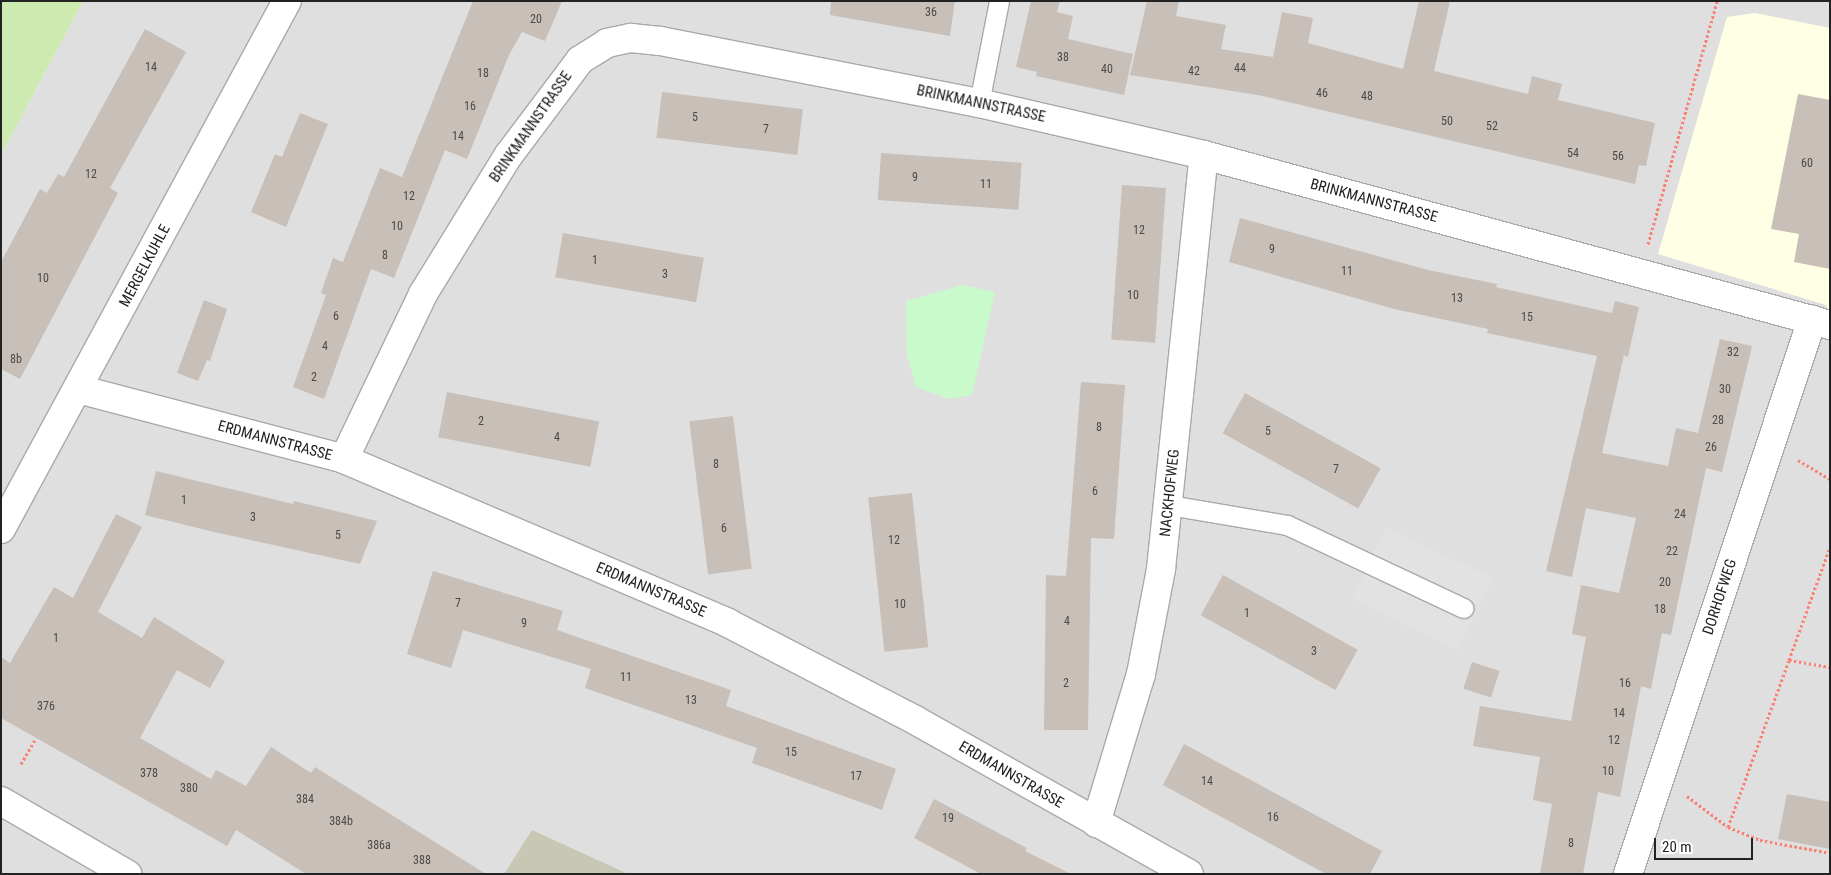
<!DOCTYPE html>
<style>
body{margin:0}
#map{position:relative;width:1831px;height:875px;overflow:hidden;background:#f2efe9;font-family:"Roboto Condensed",sans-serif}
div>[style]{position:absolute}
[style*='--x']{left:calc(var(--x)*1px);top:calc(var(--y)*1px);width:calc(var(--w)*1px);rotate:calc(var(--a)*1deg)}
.residential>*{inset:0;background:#e0dfdf}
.education>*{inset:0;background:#ffffe5}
.construction>*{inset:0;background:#c7c7b4}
.grass>*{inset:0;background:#cdebb0}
.park>*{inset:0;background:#c8facc}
.parking>*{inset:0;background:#e2e2e2;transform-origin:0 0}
.building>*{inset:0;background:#c7bfb8;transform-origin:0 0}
.path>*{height:3px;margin-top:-1.5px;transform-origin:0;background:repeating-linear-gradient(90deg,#fa8072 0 2.5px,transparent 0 5px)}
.roads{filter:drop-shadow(1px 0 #a9a9a9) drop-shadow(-1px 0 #a9a9a9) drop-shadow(0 1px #a9a9a9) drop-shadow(0 -1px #a9a9a9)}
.service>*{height:19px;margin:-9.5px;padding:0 9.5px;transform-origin:9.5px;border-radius:9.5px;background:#fff}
.minor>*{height:28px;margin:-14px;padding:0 14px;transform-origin:14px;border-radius:14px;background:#fff}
span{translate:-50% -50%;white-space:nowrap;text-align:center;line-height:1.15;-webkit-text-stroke:4px #fff;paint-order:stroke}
.number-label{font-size:12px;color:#4b4948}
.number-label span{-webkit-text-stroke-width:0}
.street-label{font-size:15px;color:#222}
.frame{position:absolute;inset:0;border:2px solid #222;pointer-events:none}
.scale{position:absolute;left:1654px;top:838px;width:99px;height:22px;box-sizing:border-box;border:2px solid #222;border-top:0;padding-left:6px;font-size:15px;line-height:18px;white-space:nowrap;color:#222;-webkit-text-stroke:4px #fff;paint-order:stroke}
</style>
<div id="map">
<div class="residential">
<div style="clip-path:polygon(83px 1px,1830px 1px,1830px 874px,1px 874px,1px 155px)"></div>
</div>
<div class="education">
<div style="clip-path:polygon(1755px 13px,1830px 28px,1830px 314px,1826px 305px,1658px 254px,1727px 17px)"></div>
</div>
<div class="construction">
<div style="clip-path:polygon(532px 830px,628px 874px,504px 874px)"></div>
</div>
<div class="grass">
<div style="clip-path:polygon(1px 1px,83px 1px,1px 155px)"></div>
</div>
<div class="park">
<div style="clip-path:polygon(963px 285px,995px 292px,972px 395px,949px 399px,916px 387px,907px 355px,906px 301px)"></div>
</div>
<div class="parking">
<div style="left:1387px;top:527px;width:118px;height:80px;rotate:26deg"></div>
</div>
<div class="building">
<div style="clip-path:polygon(473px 1px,562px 1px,545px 41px,522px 32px,509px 55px,467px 159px,445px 150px,394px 278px,371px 269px,324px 399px,293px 387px,326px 295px,321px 293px,333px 258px,343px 262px,380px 168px,402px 177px)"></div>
<div style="clip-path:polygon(831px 1px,955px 1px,950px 36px,830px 15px)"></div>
<div style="clip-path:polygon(1031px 1px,1060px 1px,1057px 12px,1073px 16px,1068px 39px,1133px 54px,1124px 95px,1036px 76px,1037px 72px,1016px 67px)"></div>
<div style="clip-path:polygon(1147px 1px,1179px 1px,1176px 16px,1226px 25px,1221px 49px,1273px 57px,1282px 12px,1313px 18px,1308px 43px,1403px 69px,1419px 1px,1450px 1px,1434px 71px,1528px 94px,1532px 76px,1562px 84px,1558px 100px,1655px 123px,1646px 166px,1639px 165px,1635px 184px,1258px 95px,1130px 75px)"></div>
<div style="clip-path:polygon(145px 29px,186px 52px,110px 188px,118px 193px,20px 379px,1px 369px,1px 262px,40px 189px,47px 193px,58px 174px,64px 177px)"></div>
<div style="left:662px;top:92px;width:142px;height:46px;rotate:7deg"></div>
<div style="clip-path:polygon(1798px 94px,1830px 100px,1830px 269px,1794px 262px,1799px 234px,1771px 229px)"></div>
<div style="clip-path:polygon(300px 113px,328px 124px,286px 227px,251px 212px,275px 154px,282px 157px)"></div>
<div style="left:881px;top:153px;width:141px;height:47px;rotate:4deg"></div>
<div style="left:1122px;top:185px;width:44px;height:155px;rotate:4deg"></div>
<div style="clip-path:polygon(1240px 218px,1428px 270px,1497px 284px,1496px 287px,1612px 313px,1615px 301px,1639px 307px,1628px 357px,1624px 355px,1602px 453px,1668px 466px,1676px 428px,1698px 433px,1720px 339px,1752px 346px,1722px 472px,1706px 468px,1671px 635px,1662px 633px,1651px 689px,1641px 686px,1620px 797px,1598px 792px,1583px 874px,1540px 874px,1552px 804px,1533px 800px,1540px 757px,1473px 746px,1480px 706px,1571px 721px,1586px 637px,1572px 634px,1581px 585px,1619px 593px,1636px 518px,1586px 508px,1572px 577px,1546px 571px,1597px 356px,1487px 333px,1488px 329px,1394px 309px,1229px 262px)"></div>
<div style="left:563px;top:233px;width:143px;height:45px;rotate:10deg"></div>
<div style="clip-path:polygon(204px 300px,227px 309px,210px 361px,207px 360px,198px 381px,177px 373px)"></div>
<div style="clip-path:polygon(1081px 382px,1125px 385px,1114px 539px,1091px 538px,1088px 730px,1044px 730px,1046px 575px,1066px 576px)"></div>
<div style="left:447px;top:392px;width:155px;height:46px;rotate:11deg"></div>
<div style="left:1245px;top:393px;width:155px;height:46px;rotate:29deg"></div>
<div style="left:733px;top:416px;width:154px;height:44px;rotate:83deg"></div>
<div style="clip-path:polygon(156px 471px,293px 504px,294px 501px,377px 521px,360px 564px,214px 532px,145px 515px)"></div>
<div style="left:912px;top:493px;width:155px;height:44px;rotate:84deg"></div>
<div style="clip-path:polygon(116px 514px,142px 527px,98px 612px,142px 638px,154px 617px,225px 661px,210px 688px,177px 670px,140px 738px,211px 779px,216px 770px,246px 786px,271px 747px,311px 773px,315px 767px,486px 874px,306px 874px,236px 830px,227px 846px,1px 718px,1px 657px,10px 663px,54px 587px,73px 598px)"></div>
<div style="clip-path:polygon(433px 571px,563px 611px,557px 630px,731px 690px,726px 706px,896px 769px,882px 810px,752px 763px,757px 748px,585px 688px,591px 669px,463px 630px,451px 668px,407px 654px)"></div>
<div style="left:1223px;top:575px;width:154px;height:46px;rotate:29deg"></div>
<div style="left:1472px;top:662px;width:29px;height:28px;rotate:18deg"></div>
<div style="clip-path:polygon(1184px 744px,1382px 851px,1370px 874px,1326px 874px,1163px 785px)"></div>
<div style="clip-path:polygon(1787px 794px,1830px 802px,1830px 849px,1778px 839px)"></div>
<div style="clip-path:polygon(934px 799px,1027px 848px,1025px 851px,1071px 874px,981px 874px,914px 838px)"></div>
</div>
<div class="path">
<div style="--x:1648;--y:244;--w:253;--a:-74.1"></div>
<div style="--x:1798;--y:460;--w:37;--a:31"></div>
<div style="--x:1789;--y:660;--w:120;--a:-70.1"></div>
<div style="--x:21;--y:764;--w:30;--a:-60"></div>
<div style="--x:1687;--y:796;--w:51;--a:37.1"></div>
<div style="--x:1728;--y:827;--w:35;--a:22"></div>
<div style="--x:1760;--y:840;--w:71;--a:10.5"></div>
<div style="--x:1728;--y:827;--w:178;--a:-69.9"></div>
<div style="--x:1789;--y:660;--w:42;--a:9.7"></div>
</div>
<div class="roads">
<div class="service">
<div style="--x:979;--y:103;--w:104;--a:-78.9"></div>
<div style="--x:1169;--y:505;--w:120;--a:9.6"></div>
<div style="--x:1287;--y:525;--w:195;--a:25.2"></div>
</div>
<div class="minor">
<div style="--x:78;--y:389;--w:275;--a:14.7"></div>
<div style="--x:344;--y:459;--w:418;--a:23.1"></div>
<div style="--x:728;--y:623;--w:211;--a:27.4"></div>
<div style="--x:915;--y:720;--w:314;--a:29.3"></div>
<div style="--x:344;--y:459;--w:183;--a:-64.4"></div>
<div style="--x:423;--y:294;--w:162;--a:-58.4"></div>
<div style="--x:508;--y:156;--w:120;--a:-53.1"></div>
<div style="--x:580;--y:60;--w:32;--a:-32"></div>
<div style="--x:607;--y:43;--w:25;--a:-12"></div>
<div style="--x:631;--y:38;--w:29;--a:6"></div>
<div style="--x:660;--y:41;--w:325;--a:11"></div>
<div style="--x:979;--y:103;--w:231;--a:13"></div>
<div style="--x:1204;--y:155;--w:649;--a:15.19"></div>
<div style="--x:1;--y:529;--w:600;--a:-61.56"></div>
<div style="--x:1;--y:801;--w:146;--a:30.1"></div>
<div style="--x:1096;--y:823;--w:156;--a:-73.2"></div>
<div style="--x:1141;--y:674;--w:107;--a:-79.2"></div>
<div style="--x:1161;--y:569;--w:416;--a:-84.1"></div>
<div style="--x:1628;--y:874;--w:584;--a:-71.63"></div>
</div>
</div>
<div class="number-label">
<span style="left:931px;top:13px">36</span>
<span style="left:536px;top:20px">20</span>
<span style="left:1063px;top:58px">38</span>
<span style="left:151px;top:68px">14</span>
<span style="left:1240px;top:69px">44</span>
<span style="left:1107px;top:70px">40</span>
<span style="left:1194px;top:72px">42</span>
<span style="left:483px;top:74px">18</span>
<span style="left:1322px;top:94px">46</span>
<span style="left:1367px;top:97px">48</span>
<span style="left:470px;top:107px">16</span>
<span style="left:695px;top:118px">5</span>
<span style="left:1447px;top:122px">50</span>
<span style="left:1492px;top:127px">52</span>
<span style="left:766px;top:130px">7</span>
<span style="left:458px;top:137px">14</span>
<span style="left:1573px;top:154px">54</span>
<span style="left:1618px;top:157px">56</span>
<span style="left:1807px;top:164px">60</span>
<span style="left:91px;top:175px">12</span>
<span style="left:915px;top:178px">9</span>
<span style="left:986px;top:185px">11</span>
<span style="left:409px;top:197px">12</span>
<span style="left:397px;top:227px">10</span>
<span style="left:1139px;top:231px">12</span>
<span style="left:1272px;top:250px">9</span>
<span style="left:385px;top:256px">8</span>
<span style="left:595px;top:261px">1</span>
<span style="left:1347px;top:272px">11</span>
<span style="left:665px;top:275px">3</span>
<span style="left:43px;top:279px">10</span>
<span style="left:1133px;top:296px">10</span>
<span style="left:1457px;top:299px">13</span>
<span style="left:336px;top:317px">6</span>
<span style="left:1527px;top:318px">15</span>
<span style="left:325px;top:347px">4</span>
<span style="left:1733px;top:353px">32</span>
<span style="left:16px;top:360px">8b</span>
<span style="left:314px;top:378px">2</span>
<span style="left:1725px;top:390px">30</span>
<span style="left:1718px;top:421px">28</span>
<span style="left:481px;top:422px">2</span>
<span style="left:1099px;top:428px">8</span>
<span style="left:1268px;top:432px">5</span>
<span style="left:557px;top:438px">4</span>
<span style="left:1711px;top:448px">26</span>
<span style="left:716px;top:465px">8</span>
<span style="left:1336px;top:470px">7</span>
<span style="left:1095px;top:492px">6</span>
<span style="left:184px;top:501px">1</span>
<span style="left:1680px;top:515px">24</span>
<span style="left:253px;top:518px">3</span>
<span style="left:724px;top:529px">6</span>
<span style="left:338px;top:536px">5</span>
<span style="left:894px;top:541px">12</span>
<span style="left:1672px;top:552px">22</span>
<span style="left:1665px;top:583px">20</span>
<span style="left:458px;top:604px">7</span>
<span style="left:900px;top:605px">10</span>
<span style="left:1660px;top:610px">18</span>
<span style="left:1247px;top:614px">1</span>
<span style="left:1067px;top:622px">4</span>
<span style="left:524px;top:624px">9</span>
<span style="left:56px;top:639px">1</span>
<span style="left:1314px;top:652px">3</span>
<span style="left:626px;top:678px">11</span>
<span style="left:1066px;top:684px">2</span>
<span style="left:1625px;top:684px">16</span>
<span style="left:691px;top:701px">13</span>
<span style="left:46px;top:707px">376</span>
<span style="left:1619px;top:714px">14</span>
<span style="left:1614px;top:741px">12</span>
<span style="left:791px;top:753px">15</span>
<span style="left:1608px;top:772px">10</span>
<span style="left:149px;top:774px">378</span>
<span style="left:856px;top:777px">17</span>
<span style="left:1207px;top:782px">14</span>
<span style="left:189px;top:789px">380</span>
<span style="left:305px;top:800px">384</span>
<span style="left:1273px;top:818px">16</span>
<span style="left:948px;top:819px">19</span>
<span style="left:341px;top:822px">384b</span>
<span style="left:1571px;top:844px">8</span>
<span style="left:379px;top:846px">386a</span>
<span style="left:422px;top:861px">388</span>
</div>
<div class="street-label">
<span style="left:981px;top:104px;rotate:12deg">BRINKMANNSTRASSE</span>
<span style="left:531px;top:127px;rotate:-55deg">BRINKMANNSTRASSE</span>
<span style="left:1374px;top:201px;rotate:15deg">BRINKMANNSTRASSE</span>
<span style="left:145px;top:266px;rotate:-62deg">MERGELKUHLE</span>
<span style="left:275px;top:441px;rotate:15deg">ERDMANNSTRASSE</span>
<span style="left:1170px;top:493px;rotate:-84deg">NACKHOFWEG</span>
<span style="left:651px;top:590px;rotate:23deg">ERDMANNSTRASSE</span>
<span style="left:1720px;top:597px;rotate:-72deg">DORHOFWEG</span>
<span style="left:1011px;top:775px;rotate:30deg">ERDMANNSTRASSE</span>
</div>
<div class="frame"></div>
<div class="scale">20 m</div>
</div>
